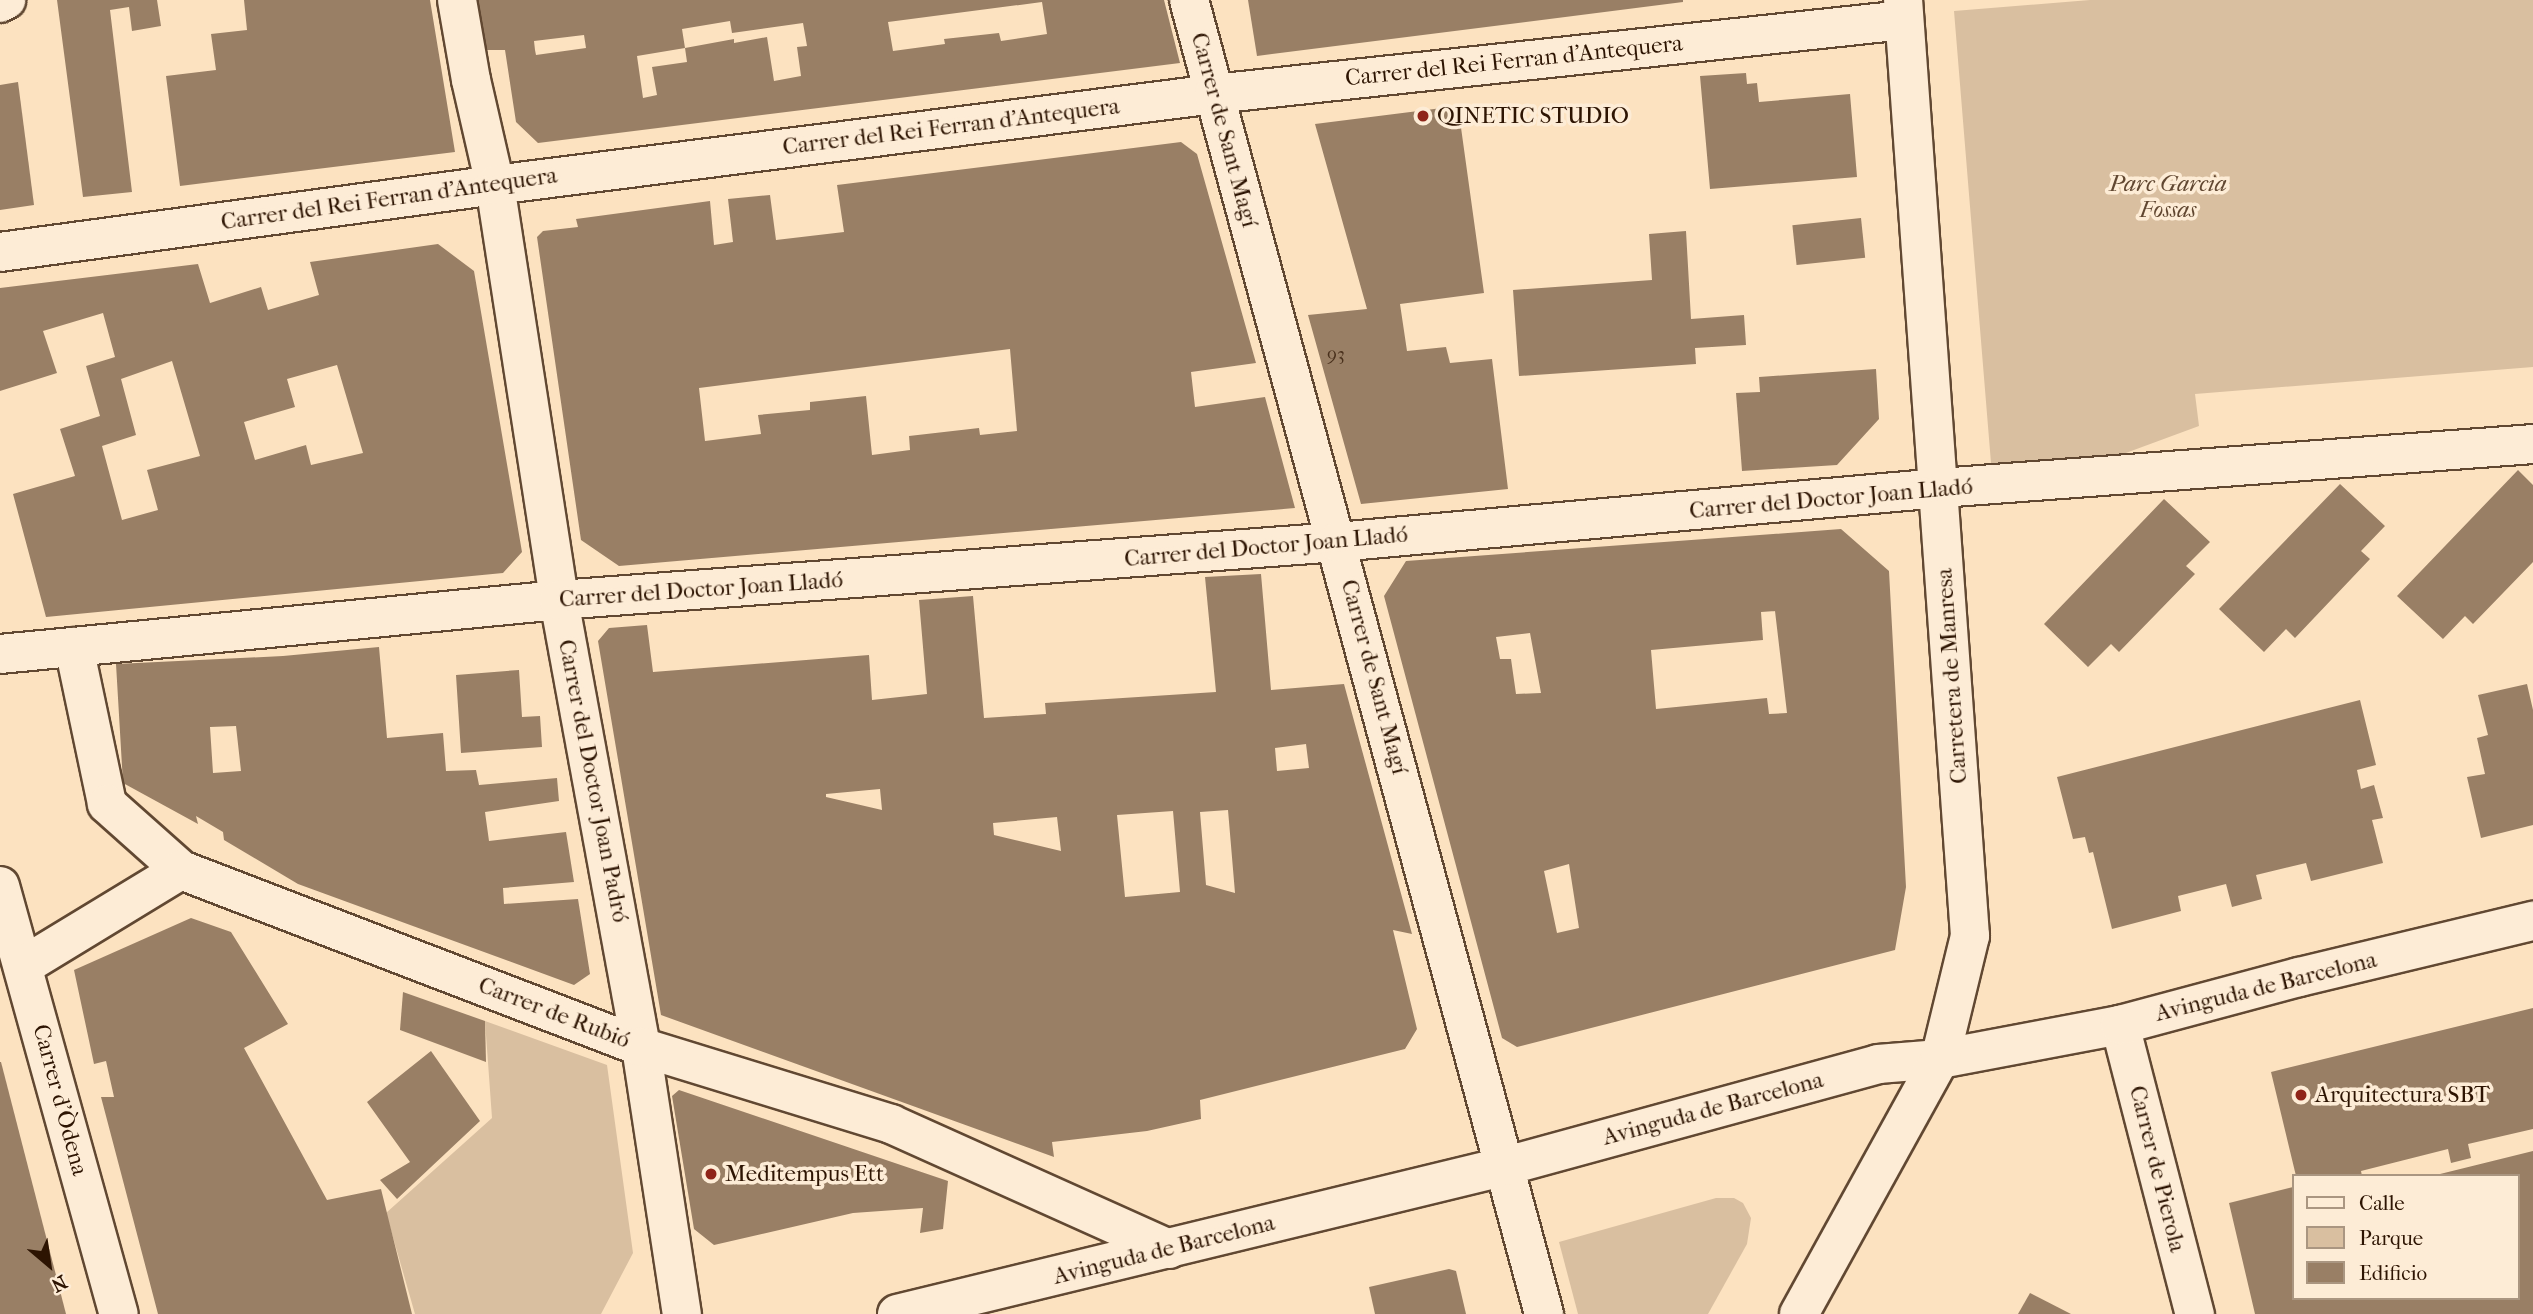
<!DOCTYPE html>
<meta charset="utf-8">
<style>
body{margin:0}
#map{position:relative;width:2533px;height:1314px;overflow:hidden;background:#fce2c0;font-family:"IM FELL French Canon",serif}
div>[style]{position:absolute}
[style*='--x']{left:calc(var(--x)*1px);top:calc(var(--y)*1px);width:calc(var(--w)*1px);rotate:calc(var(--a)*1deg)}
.green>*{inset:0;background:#d9bfa0}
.building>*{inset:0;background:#997f65;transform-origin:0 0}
.roads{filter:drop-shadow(2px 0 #614832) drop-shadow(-2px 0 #614832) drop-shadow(0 2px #614832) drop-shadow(0 -2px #614832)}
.minor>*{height:38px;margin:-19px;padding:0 19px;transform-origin:19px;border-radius:19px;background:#fdecd6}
.dots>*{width:19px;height:19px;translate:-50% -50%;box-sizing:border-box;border:4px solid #fdecd6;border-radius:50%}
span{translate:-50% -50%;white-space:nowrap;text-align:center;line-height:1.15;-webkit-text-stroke:7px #fdecd6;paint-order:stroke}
.number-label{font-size:19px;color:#482f1b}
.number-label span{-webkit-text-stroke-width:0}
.street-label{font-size:23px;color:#2d1402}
.poi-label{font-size:23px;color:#2d1402}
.left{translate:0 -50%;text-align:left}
.park-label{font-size:23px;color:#614731;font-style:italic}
.legend{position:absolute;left:2292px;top:1174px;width:228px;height:126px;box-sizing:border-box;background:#fdecd6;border:2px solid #aa9681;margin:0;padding:9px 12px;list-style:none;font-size:21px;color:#2d1402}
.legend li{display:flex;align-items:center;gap:14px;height:35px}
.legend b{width:35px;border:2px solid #aa9681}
.north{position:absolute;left:14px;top:1230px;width:70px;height:70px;-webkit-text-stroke:5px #fdecd6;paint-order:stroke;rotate:151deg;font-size:19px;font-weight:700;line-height:28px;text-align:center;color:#2d1402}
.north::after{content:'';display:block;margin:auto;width:24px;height:32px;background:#2d1402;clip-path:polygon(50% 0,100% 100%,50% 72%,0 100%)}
</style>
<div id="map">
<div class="green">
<div style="clip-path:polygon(2090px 0,2533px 0,2533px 367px,2195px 394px,2199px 426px,2096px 464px,2027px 469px,1991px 463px,1954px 11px)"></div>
<div style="clip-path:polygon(485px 1021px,607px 1065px,633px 1253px,601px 1314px,415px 1314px,386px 1213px,492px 1118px)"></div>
<div style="clip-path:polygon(1716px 1198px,1734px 1198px,1743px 1203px,1751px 1218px,1747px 1244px,1708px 1314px,1578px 1314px,1559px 1242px)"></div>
</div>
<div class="building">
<div style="clip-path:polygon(57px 0,157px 0,161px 26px,132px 31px,129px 7px,110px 10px,132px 192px,83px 197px)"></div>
<div style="clip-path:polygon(244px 0,430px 0,455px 152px,180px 186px,166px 76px,216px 70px,211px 34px,247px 30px)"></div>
<div style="clip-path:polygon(evenodd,476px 0,1164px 0,1180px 63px,538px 143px,516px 122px,505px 50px,484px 50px,476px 0,1042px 2px,1047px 34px,1001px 41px,999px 33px,944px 39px,945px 44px,893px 51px,888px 22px,1042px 2px,476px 0,730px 21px,732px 33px,803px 23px,807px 46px,797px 47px,801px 76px,774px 81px,767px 37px,734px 43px,734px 39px,685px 48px,682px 29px,730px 21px,476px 0,584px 35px,586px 48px,536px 55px,535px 50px,534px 41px,584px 35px,476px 0,685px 48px,687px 62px,652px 67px,657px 95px,643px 98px,637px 56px,685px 48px)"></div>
<div style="clip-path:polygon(1248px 0,1683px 0,1683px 2px,1257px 56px)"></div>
<div style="clip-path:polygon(1746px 73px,1747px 84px,1757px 83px,1759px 102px,1850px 94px,1857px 177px,1710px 189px,1700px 76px)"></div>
<div style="clip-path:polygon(18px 82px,34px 205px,0 210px,0 85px)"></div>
<div style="clip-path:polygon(1458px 106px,1484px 293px,1400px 304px,1407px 351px,1446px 347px,1450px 363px,1492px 359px,1508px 489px,1361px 504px,1308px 315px,1367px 309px,1315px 124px)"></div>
<div style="clip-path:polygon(evenodd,1181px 142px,1197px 154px,1256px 363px,1191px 372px,1195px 407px,1265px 397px,1295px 508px,619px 566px,581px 540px,537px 237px,543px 231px,578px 227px,576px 219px,710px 201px,714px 245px,733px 242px,728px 199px,770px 195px,776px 240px,844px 232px,837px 185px,1181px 142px,1010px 349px,1017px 431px,980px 435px,979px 428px,909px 436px,910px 450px,872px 455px,866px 396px,810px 402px,810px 410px,758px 415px,761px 434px,705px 441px,699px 388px,1010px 349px)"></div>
<div style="left:1861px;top:218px;width:40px;height:69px;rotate:84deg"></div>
<div style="clip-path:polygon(1686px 231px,1691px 319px,1744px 315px,1746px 345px,1695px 348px,1696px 364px,1519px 376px,1513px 290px,1652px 280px,1649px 234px)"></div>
<div style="clip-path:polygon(evenodd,438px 244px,474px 271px,522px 552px,503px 573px,46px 617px,13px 494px,75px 476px,60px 429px,100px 416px,86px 366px,115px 357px,103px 313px,43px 331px,57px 373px,0 391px,0 288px,198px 264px,210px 303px,261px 287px,268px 310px,319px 295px,310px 262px,438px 244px,172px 361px,200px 456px,147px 470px,158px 510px,122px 520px,102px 446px,136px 435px,121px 379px,172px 361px,438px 244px,337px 365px,363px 453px,311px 465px,306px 445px,255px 460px,244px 422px,295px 407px,287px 379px,337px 365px)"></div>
<div style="clip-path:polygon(1876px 369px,1879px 419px,1837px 465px,1742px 471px,1736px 393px,1760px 392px,1759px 377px)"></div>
<div style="clip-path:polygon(2518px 470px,2533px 485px,2533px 562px,2473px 624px,2465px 616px,2443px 639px,2397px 596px)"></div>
<div style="clip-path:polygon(2340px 484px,2385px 526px,2361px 551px,2370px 559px,2295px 638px,2286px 629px,2264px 652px,2219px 609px)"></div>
<div style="clip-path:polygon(2164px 499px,2210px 542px,2186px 566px,2195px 574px,2119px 652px,2111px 644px,2088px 667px,2044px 624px)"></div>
<div style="clip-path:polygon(evenodd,1841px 529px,1889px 571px,1906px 887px,1895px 950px,1517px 1047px,1502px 1038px,1384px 596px,1406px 561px,1841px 529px,1775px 611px,1787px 713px,1769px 714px,1767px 698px,1656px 709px,1651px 650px,1763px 640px,1761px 612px,1775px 611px,1841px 529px,1530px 633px,1541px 693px,1516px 694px,1511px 659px,1500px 659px,1496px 637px,1530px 633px,1841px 529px,1569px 864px,1579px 928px,1557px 933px,1544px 871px,1569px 864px)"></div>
<div style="clip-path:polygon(evenodd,1261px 574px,1271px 690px,1344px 684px,1412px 934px,1393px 930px,1417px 1029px,1405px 1049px,1200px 1100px,1201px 1119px,1147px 1131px,1052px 1142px,1054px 1157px,661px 1015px,598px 641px,609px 628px,647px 625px,653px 672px,869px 655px,872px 700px,927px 694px,919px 600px,973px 596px,984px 718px,1046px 714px,1045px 703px,1216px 692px,1205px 577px,1261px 574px,1306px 744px,1309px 768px,1277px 771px,1275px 748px,1306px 744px,1261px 574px,880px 789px,882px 810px,826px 797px,826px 794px,880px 789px,1261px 574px,1228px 810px,1235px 893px,1206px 885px,1200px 812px,1228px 810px,1261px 574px,1173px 811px,1180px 892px,1125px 897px,1117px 815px,1173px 811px,1261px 574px,1057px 817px,1061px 851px,994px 835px,993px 823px,1057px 817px)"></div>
<div style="clip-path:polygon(evenodd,379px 647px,387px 738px,443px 733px,446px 771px,476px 770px,479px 785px,557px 778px,559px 801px,485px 812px,489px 841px,566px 832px,574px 882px,503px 888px,504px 904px,578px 899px,590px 974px,574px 985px,298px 884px,224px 840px,223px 832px,196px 816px,198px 824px,123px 783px,116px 664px,283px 656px,379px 647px,236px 726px,241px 771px,213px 773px,210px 727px,236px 726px)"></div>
<div style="clip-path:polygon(519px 670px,522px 717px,540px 716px,542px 747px,461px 753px,456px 675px)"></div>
<div style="clip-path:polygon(2527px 684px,2533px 710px,2533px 825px,2481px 838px,2467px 777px,2485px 774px,2477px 738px,2488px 735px,2478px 695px)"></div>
<div style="clip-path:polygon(2360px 700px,2376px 765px,2357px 770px,2361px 789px,2374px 785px,2383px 818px,2372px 820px,2383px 863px,2311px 881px,2306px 863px,2256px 875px,2262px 899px,2232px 907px,2226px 884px,2178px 896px,2181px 911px,2112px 929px,2093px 852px,2089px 853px,2085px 837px,2073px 839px,2057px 777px)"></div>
<div style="clip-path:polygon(191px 918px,231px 932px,288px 1024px,244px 1048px,327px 1200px,381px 1189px,412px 1314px,158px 1314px,101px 1097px,114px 1097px,106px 1061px,94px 1064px,74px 970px)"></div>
<div style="clip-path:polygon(403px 992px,485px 1021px,486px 1062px,400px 1030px)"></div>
<div style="clip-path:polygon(2533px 1008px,2533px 1129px,2468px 1144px,2471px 1158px,2451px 1163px,2448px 1149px,2361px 1171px,2362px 1176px,2296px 1176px,2271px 1072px)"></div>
<div style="clip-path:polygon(431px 1051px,480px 1121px,397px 1199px,380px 1180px,410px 1162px,367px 1102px)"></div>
<div style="clip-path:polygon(0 1062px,1px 1062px,66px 1314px,0 1314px)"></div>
<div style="clip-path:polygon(679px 1090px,948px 1181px,943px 1229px,920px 1233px,923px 1208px,853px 1213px,714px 1245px,694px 1229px,672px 1096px)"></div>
<div style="clip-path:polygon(2533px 1151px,2533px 1314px,2255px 1314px,2229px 1203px,2293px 1187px,2293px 1298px,2517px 1298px,2517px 1176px,2436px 1175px)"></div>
<div style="clip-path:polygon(1449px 1269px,1456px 1271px,1466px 1314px,1375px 1314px,1369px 1287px)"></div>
<div style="clip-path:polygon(2030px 1293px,2071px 1314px,2018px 1314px)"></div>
</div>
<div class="roads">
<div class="minor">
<div style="--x:457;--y:0;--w:81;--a:80.1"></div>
<div style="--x:471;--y:80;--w:108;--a:77.1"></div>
<div style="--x:495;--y:185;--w:420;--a:81.2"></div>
<div style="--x:559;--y:600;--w:454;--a:79.6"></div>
<div style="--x:641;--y:1047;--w:270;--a:81.3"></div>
<div style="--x:1189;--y:0;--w:1361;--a:74.88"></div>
<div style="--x:0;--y:3;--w:7;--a:-27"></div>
<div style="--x:0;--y:252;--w:500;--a:-7.7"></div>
<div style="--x:495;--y:185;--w:725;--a:-7.21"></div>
<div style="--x:1214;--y:94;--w:694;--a:-6.12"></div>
<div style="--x:74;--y:647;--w:160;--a:78.1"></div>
<div style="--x:107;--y:804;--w:99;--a:41.7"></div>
<div style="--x:181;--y:870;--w:493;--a:21"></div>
<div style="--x:641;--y:1047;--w:262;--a:17.1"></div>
<div style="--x:891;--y:1124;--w:305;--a:24.2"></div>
<div style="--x:0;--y:654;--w:562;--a:-5.52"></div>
<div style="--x:559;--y:600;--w:780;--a:-4.26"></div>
<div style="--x:1337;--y:542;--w:605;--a:-5.12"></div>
<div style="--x:1940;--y:488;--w:595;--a:-4.24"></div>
<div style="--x:0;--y:886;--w:444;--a:74.5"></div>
<div style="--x:23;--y:966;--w:185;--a:-31.3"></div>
<div style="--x:2120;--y:1025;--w:299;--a:75.5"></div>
<div style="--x:897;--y:1314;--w:627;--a:-13.66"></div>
<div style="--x:1506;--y:1166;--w:386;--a:-15.3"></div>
<div style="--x:1878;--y:1064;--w:62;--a:-4.6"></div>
<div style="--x:1940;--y:1059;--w:183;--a:-10.7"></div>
<div style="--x:2120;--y:1025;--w:185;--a:-15"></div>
<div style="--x:2299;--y:977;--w:241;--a:-13.5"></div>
<div style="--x:1799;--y:1314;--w:291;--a:-61.1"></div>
<div style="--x:1940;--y:1059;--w:127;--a:-76.3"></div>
<div style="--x:1970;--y:936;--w:938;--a:-94.09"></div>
</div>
</div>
<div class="dots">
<div style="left:1423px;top:116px;background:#8f2418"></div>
<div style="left:2301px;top:1095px;background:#8f2418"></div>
<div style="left:711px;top:1174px;background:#8f2418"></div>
</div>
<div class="number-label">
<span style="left:1336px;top:355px">93</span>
</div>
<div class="street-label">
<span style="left:1514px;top:61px;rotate:-6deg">Carrer del Rei Ferran d'Antequera</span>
<span style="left:951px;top:127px;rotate:-7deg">Carrer del Rei Ferran d'Antequera</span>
<span style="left:1224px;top:130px;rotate:75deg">Carrer de Sant Magí</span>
<span style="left:389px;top:199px;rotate:-8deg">Carrer del Rei Ferran d'Antequera</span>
<span style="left:1831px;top:499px;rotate:-5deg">Carrer del Doctor Joan Lladó</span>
<span style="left:1266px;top:547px;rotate:-5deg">Carrer del Doctor Joan Lladó</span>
<span style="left:701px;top:590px;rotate:-4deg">Carrer del Doctor Joan Lladó</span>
<span style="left:1952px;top:676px;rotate:-94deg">Carretera de Manresa</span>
<span style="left:1374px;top:677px;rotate:75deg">Carrer de Sant Magí</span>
<span style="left:593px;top:781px;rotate:79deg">Carrer del Doctor Joan Padró</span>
<span style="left:2266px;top:987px;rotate:-14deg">Avinguda de Barcelona</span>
<span style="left:554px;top:1013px;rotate:21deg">Carrer de Rubió</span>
<span style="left:60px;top:1100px;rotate:75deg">Carrer d'Òdena</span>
<span style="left:1713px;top:1109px;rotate:-15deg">Avinguda de Barcelona</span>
<span style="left:2157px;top:1169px;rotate:76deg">Carrer de Pierola</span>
<span style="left:1164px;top:1250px;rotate:-14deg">Avinguda de Barcelona</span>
</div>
<div class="poi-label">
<span class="left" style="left:1437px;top:116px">QINETIC STUDIO</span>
<span class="left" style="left:2315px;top:1095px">Arquitectura SBT</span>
<span class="left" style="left:725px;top:1174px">Meditempus Ett</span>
</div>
<div class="park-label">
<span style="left:2168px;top:197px">Parc Garcia<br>Fossas</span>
</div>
<ul class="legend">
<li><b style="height:9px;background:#fdecd6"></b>Calle</li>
<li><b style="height:19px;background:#d9bfa0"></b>Parque</li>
<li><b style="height:19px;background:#997f65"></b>Edificio</li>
</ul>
<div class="north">N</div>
</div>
